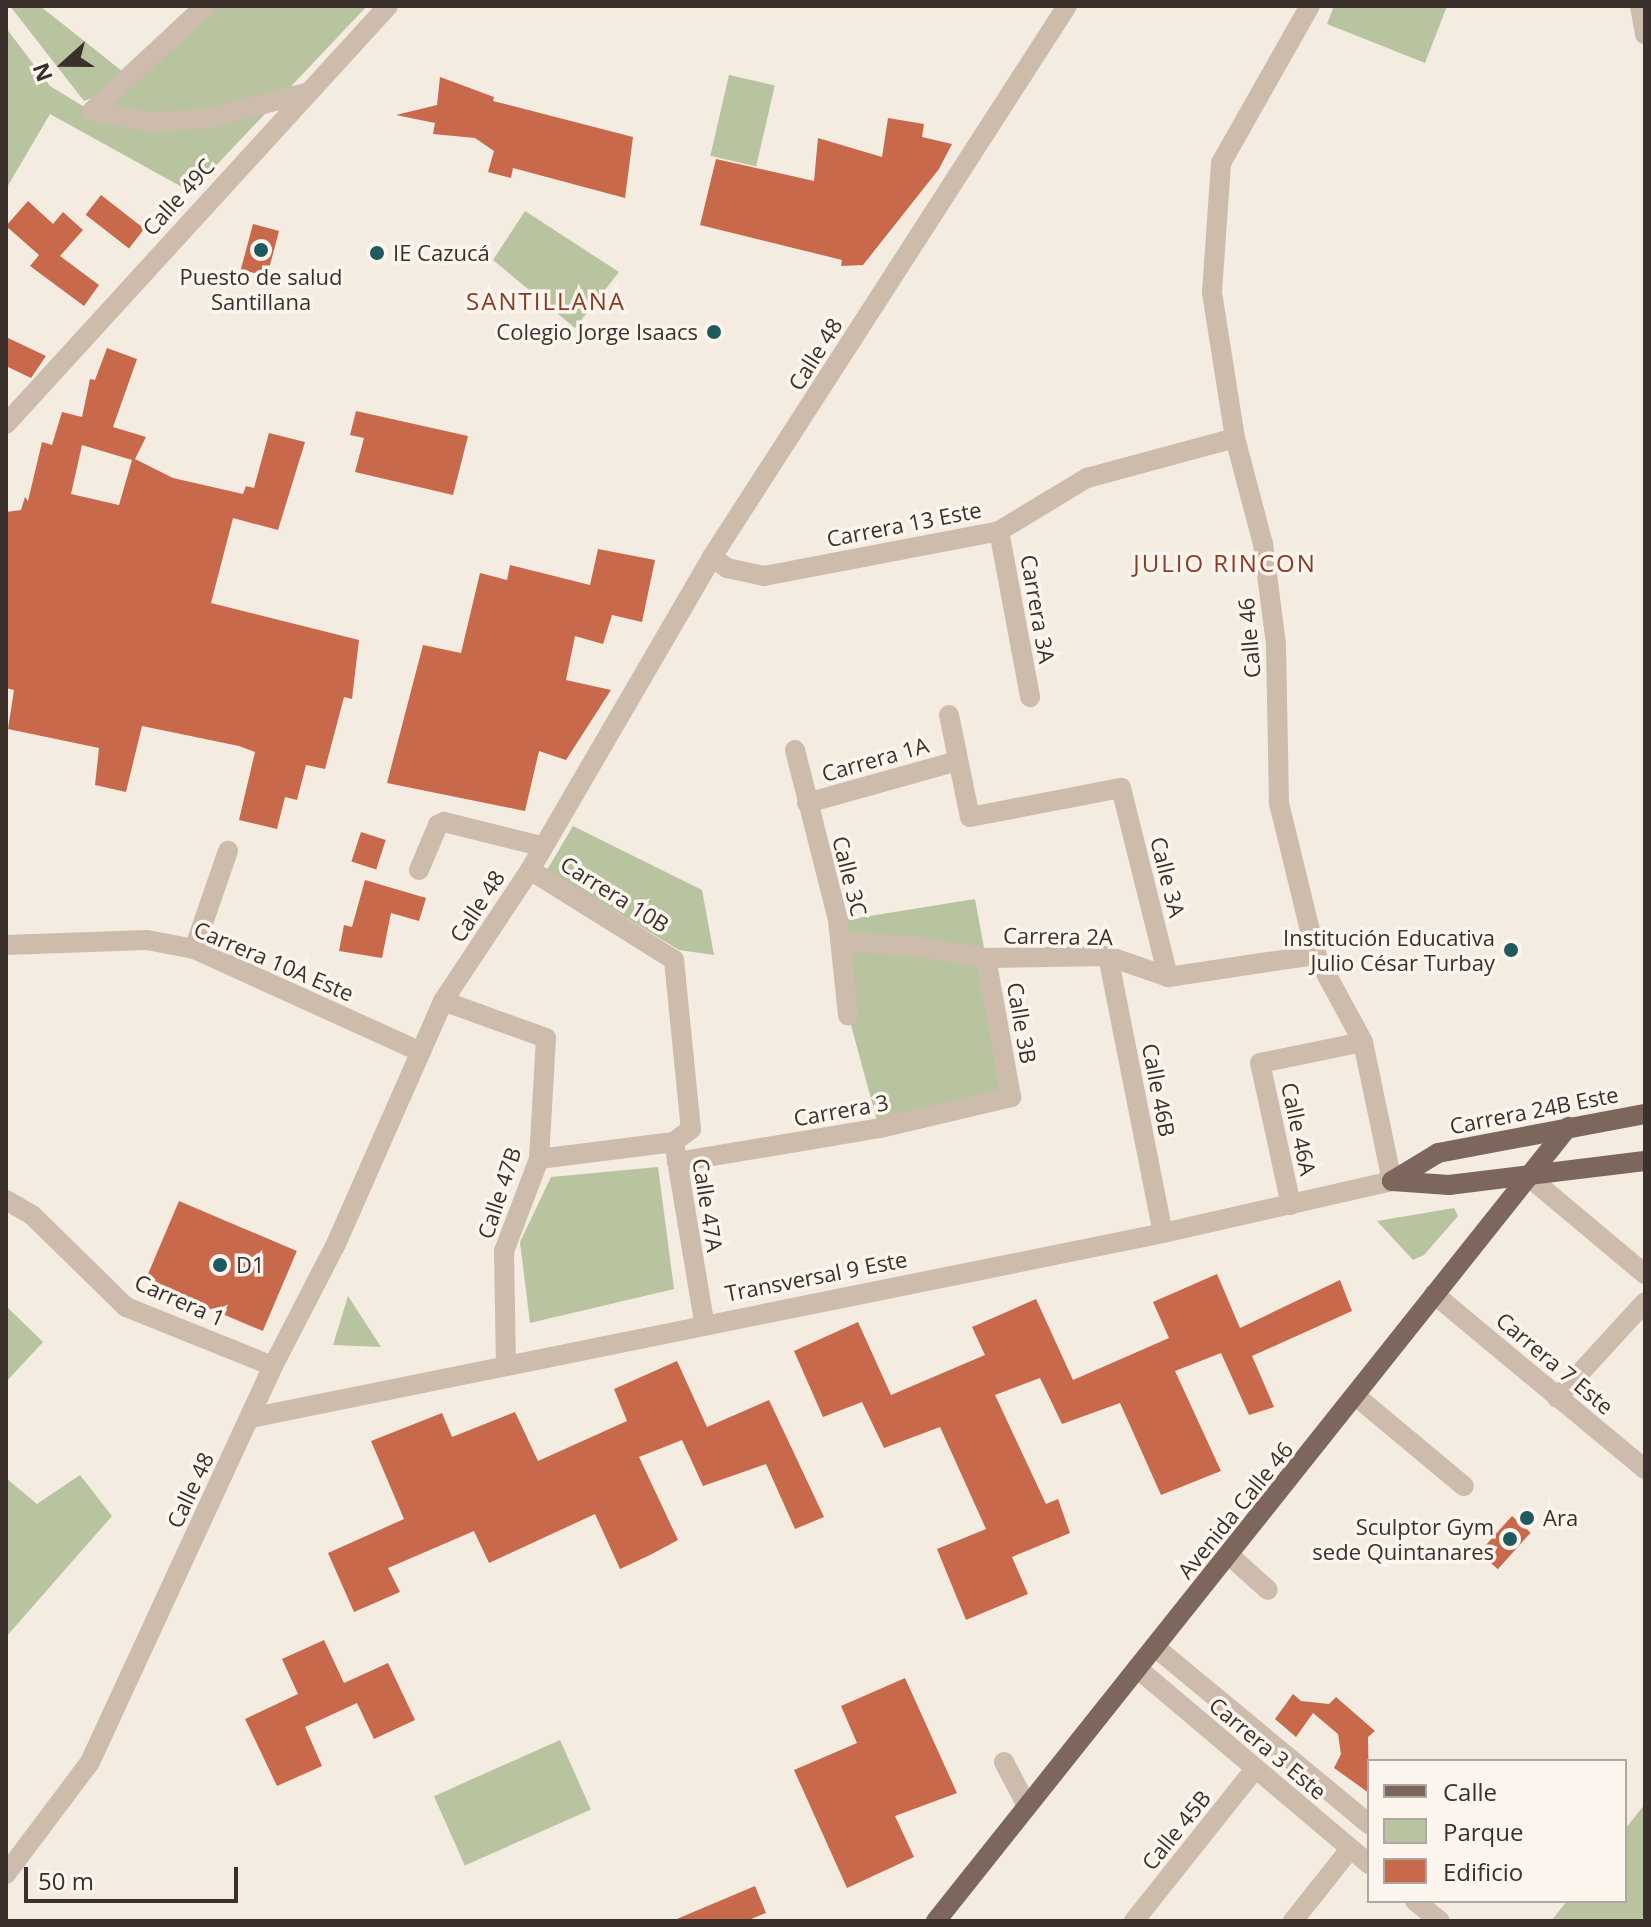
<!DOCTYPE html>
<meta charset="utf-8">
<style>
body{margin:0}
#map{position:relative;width:1651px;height:1927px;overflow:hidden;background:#f4ebe1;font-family:"Open Sans",sans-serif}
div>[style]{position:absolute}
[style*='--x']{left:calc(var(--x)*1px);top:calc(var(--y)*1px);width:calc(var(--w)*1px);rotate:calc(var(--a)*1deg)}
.green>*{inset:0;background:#b8c4a0;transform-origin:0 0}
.building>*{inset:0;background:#c8694b;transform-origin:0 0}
.minor>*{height:20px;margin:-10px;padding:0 10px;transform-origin:10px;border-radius:10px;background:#cdbbac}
.major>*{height:20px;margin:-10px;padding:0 10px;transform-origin:10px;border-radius:10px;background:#7d675c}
.dots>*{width:22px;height:22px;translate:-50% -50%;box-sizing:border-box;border:4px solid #fbf5ee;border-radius:50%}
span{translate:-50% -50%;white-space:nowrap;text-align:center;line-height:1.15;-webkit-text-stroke:7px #fbf5ee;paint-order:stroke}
.street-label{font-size:22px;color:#3b302b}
.poi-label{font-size:22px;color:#3b302b}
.left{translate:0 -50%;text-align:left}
.right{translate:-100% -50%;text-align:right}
.neighbourhood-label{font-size:24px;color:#8c3b22;letter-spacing:2px}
.frame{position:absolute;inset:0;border:8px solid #3b302b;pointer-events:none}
.legend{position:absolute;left:1367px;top:1759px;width:260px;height:144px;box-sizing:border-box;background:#fbf5ee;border:2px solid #aea6a0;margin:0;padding:10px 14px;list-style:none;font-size:24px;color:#3b302b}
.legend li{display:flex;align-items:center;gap:16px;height:40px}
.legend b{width:40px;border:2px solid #aea6a0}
.north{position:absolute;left:24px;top:24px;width:80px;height:80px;-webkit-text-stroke:6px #fbf5ee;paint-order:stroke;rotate:249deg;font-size:22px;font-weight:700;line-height:32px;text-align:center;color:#3b302b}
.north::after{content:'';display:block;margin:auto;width:28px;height:36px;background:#3b302b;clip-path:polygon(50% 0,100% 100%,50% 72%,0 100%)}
.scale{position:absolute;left:24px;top:1867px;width:214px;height:36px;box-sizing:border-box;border:4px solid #3b302b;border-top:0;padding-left:10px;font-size:24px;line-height:28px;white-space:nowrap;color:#3b302b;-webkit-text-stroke:6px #fbf5ee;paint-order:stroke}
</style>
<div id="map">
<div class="green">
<div style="clip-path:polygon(10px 6px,40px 6px,127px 75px,201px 6px,367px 6px,191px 192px,50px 114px,6px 189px,6px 28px,50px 86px,91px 111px,112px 90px,84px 101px)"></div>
<div style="clip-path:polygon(1334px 6px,1447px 6px,1425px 63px,1327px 24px)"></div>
<div style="left:729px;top:75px;width:47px;height:83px;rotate:13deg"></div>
<div style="clip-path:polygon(525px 211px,619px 272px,575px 328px,493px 260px)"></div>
<div style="clip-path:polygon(573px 826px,702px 890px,714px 955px,679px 950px,547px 870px)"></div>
<div style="clip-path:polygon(975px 899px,1011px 1095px,878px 1124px,849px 1018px,839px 921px)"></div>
<div style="clip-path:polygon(658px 1167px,674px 1289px,530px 1323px,520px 1242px,551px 1177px)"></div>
<div style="clip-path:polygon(1454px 1208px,1458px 1216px,1424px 1255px,1413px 1260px,1377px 1221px)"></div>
<div style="clip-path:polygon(348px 1296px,381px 1347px,333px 1345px)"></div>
<div style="clip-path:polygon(6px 1306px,43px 1342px,6px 1382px)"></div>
<div style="clip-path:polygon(80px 1475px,112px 1516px,6px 1637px,6px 1478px,37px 1504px)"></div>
<div style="left:560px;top:1740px;width:76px;height:138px;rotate:66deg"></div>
<div style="clip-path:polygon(1645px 1804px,1645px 1915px,1640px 1921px,1551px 1921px,1567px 1901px,1625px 1901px,1625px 1829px)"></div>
</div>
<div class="building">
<div style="clip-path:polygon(440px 77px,494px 97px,493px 101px,633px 137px,625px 198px,513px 168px,511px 178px,488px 172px,494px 151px,475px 138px,433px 134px,435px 123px,396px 115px,437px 105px)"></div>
<div style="clip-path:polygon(888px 118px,924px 124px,922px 137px,952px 144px,939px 169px,863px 265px,841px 266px,842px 260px,700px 225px,716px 159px,814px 181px,818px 138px,882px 157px)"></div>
<div style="left:101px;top:195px;width:55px;height:25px;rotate:38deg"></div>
<div style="clip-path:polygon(28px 201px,53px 224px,63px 212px,83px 230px,60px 256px,99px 285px,84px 306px,30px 266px,39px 255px,6px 226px)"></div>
<div style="left:253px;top:224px;width:27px;height:47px;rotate:15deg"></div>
<div style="clip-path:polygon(6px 337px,46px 356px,31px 378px,6px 366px)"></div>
<div style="clip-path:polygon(evenodd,107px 348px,137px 359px,113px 427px,146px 437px,135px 459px,173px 478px,243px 494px,246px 486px,254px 488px,269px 433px,305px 442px,278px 530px,233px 518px,211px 603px,359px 640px,352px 699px,344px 697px,325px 769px,306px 765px,297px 800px,285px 797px,277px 829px,239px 820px,255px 752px,239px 746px,142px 726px,126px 792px,95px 785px,99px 748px,8px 729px,14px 690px,6px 688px,6px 512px,21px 510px,25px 497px,28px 501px,42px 442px,52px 445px,62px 412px,82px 417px,90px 379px,95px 380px,107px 348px,82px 445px,132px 460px,119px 505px,71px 494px,82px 445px)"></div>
<div style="clip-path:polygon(356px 411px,468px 436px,453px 495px,355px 472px,364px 438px,350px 435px)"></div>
<div style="clip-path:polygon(598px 549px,655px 560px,642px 622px,612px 615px,603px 644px,575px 636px,566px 680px,611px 690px,566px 760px,539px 751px,525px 811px,387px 783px,423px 645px,461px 653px,480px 573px,507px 580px,510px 565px,590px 585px)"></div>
<div style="left:361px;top:832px;width:26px;height:31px;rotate:18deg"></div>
<div style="clip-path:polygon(365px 880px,426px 898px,419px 921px,391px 913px,382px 958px,339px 951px,344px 925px,352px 927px)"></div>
<div style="left:179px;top:1201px;width:128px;height:87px;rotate:23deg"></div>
<div style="clip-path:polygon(1217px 1274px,1240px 1328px,1340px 1280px,1352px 1311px,1252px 1356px,1274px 1407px,1249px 1415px,1221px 1353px,1175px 1371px,1221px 1471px,1161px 1495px,1120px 1403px,1062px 1424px,1040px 1378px,995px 1395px,1046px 1504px,1058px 1499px,1070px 1533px,1012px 1557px,1028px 1594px,966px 1620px,937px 1549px,986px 1529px,940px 1427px,884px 1448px,862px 1402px,823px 1417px,794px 1351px,858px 1322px,891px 1395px,985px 1355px,972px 1327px,1036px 1299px,1073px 1380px,1169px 1338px,1153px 1302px)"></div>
<div style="clip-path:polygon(677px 1361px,707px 1427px,769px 1400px,824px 1517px,795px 1529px,766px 1464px,703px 1486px,682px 1440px,639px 1457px,678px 1540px,650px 1555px,620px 1569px,595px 1514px,489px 1563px,474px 1531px,388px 1568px,400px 1592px,354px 1612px,328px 1553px,404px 1519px,371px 1441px,442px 1413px,452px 1437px,515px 1412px,538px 1461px,627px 1421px,614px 1389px)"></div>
<div style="left:1512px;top:1516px;width:25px;height:49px;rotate:42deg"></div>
<div style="clip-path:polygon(324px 1640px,344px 1683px,388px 1663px,415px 1720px,374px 1739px,357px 1703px,305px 1727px,322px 1766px,277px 1786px,245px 1719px,298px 1694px,282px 1659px)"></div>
<div style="clip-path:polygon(905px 1678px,957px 1793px,895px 1816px,914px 1857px,847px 1888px,794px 1770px,857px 1743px,841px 1706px)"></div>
<div style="clip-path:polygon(1293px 1694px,1301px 1701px,1329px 1704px,1336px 1697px,1375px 1731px,1368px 1737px,1369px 1793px,1334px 1768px,1341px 1754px,1338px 1734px,1313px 1713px,1296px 1737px,1275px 1719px)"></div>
<div style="clip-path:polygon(755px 1886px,766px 1913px,746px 1921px,672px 1921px)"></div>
</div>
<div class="minor">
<div style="--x:1640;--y:6;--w:29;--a:80"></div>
<div style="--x:92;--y:111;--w:57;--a:11.1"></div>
<div style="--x:148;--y:122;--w:58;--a:-3"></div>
<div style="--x:206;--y:119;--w:102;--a:-14.7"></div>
<div style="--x:92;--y:111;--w:154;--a:-42.9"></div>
<div style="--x:6;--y:424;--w:566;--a:-47.58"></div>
<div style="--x:999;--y:531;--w:169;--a:79.4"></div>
<div style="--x:712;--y:557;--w:19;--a:36"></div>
<div style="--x:727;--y:568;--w:38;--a:12"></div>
<div style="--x:764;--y:576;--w:239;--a:-10.8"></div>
<div style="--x:999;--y:531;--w:103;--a:-31.1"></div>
<div style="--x:1087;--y:478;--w:153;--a:-15.1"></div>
<div style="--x:949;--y:715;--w:104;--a:78.4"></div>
<div style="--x:970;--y:817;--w:154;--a:-10.9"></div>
<div style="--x:1121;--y:788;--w:195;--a:76"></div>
<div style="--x:795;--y:750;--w:175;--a:75.8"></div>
<div style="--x:838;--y:920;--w:96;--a:84"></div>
<div style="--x:807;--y:803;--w:156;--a:-15.6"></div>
<div style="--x:419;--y:870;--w:49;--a:-67.1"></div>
<div style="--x:438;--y:825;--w:7;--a:-27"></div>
<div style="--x:444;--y:822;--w:100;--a:13.9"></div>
<div style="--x:530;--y:870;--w:170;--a:32"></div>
<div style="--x:674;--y:960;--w:170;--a:84.3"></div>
<div style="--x:691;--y:1129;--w:21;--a:143"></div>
<div style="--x:674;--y:1142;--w:182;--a:80.5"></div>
<div style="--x:842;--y:942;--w:73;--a:3.1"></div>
<div style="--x:915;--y:946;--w:72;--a:9.6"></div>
<div style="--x:986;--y:958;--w:122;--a:-0.9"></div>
<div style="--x:1108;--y:956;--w:64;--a:19.3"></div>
<div style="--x:1168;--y:977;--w:150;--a:-8.5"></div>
<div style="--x:6;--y:945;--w:141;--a:-2"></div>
<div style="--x:147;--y:940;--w:48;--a:10.8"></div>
<div style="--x:194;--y:949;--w:249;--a:24.4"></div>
<div style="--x:194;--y:949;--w:104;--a:-70.9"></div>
<div style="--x:1108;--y:956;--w:282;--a:78.8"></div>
<div style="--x:443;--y:1001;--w:109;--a:19.8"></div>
<div style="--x:546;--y:1038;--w:121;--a:93.3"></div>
<div style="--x:539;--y:1159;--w:98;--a:110.8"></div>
<div style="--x:504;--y:1251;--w:113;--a:89"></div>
<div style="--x:539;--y:1159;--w:136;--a:-7.2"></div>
<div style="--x:677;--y:1162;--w:206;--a:-9.5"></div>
<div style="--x:880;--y:1128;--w:135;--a:-13.3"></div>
<div style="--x:1011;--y:1097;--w:141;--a:-100.2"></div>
<div style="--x:1530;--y:1178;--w:150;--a:39.9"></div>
<div style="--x:6;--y:1200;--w:30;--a:30"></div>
<div style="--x:32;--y:1215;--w:132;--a:44.4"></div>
<div style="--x:126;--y:1307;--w:158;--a:21.9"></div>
<div style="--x:1291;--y:1205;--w:145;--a:-102.3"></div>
<div style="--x:1260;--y:1063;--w:105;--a:-11.5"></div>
<div style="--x:1434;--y:1294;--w:274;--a:39.7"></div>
<div style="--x:1357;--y:1397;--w:139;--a:39.8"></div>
<div style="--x:1557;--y:1398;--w:130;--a:-47.5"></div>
<div style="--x:250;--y:1418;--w:932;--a:-11.45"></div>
<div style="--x:1163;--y:1233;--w:235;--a:-12.8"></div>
<div style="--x:1392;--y:1181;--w:142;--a:-101.8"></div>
<div style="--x:1363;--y:1042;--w:99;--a:-118.4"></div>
<div style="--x:1316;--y:955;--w:156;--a:-103.7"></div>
<div style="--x:1279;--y:803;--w:159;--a:-91.1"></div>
<div style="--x:1276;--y:644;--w:101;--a:-97.4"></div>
<div style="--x:1263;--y:544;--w:110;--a:-104.8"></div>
<div style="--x:1235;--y:438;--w:148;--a:-99"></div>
<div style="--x:1212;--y:292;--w:129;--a:-86"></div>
<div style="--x:1221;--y:163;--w:180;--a:-60.5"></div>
<div style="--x:1229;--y:1555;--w:52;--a:41.9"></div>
<div style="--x:1155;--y:1647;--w:278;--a:39.6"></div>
<div style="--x:1137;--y:1668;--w:304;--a:40.2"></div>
<div style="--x:1004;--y:1762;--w:50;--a:62.4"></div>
<div style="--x:6;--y:1874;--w:140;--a:-53.1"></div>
<div style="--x:90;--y:1762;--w:436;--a:-65.2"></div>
<div style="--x:273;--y:1366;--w:137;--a:-62.7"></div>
<div style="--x:336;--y:1244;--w:266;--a:-66.2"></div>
<div style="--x:443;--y:1001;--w:157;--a:-56.4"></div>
<div style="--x:530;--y:870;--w:362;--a:-59.8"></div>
<div style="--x:712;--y:557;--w:655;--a:-57.21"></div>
<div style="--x:1415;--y:1901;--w:32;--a:39"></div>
<div style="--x:1134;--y:1921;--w:194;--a:-51.5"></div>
<div style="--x:1293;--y:1921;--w:92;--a:-51.6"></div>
</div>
<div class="major">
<div style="--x:1392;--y:1181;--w:54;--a:-31.3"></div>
<div style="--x:1438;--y:1153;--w:211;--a:-10.7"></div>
<div style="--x:1392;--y:1181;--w:57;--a:4"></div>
<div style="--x:1449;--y:1185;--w:197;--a:-7"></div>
<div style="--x:936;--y:1921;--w:1015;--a:-51.48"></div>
</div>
<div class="dots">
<div style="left:261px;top:250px;background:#1f5a5e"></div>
<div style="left:377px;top:253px;background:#1f5a5e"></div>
<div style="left:714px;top:332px;background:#1f5a5e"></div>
<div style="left:1511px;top:950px;background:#1f5a5e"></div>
<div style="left:220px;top:1265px;background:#1f5a5e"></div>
<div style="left:1527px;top:1518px;background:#1f5a5e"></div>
<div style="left:1510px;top:1539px;background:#1f5a5e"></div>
</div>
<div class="street-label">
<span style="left:178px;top:197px;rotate:-48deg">Calle 49C</span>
<span style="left:815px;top:354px;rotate:-58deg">Calle 48</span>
<span style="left:904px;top:524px;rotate:-11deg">Carrera 13 Este</span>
<span style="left:1038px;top:609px;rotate:80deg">Carrera 3A</span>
<span style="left:1249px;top:638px;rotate:-95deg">Calle 46</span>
<span style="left:875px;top:759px;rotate:-16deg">Carrera 1A</span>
<span style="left:850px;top:876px;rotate:76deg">Calle 3C</span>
<span style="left:1168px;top:877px;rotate:76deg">Calle 3A</span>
<span style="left:615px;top:894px;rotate:32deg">Carrera 10B</span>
<span style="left:477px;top:906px;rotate:-57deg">Calle 48</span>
<span style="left:1058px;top:936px;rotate:1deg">Carrera 2A</span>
<span style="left:274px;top:961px;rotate:23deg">Carrera 10A Este</span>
<span style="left:1022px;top:1023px;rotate:80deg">Calle 3B</span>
<span style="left:1159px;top:1090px;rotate:79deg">Calle 46B</span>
<span style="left:841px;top:1110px;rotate:-10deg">Carrera 3</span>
<span style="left:1534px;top:1110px;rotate:-11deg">Carrera 24B Este</span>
<span style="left:1299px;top:1129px;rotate:78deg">Calle 46A</span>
<span style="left:499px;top:1193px;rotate:-72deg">Calle 47B</span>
<span style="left:708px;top:1205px;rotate:81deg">Calle 47A</span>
<span style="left:816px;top:1276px;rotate:-11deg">Transversal 9 Este</span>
<span style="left:180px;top:1300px;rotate:24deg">Carrera 1</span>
<span style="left:1555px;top:1363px;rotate:40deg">Carrera 7 Este</span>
<span style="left:190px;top:1490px;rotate:-65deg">Calle 48</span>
<span style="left:1235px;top:1510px;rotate:-51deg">Avenida Calle 46</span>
<span style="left:1268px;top:1748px;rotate:40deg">Carrera 3 Este</span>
<span style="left:1176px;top:1830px;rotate:-51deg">Calle 45B</span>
</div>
<div class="poi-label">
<span class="left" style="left:393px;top:253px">IE Cazucá</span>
<span style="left:261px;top:289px">Puesto de salud<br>Santillana</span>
<span class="right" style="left:698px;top:332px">Colegio Jorge Isaacs</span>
<span class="right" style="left:1495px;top:950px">Institución Educativa<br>Julio César Turbay</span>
<span class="left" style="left:236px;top:1265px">D1</span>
<span class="left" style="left:1543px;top:1518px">Ara</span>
<span class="right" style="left:1494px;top:1539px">Sculptor Gym<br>sede Quintanares</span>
</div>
<div class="neighbourhood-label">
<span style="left:546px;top:301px">SANTILLANA</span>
<span style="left:1225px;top:563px">JULIO RINCON</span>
</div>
<div class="frame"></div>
<ul class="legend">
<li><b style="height:10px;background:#7d675c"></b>Calle</li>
<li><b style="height:22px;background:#b8c4a0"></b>Parque</li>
<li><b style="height:22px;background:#c8694b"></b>Edificio</li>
</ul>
<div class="north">N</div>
<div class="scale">50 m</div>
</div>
